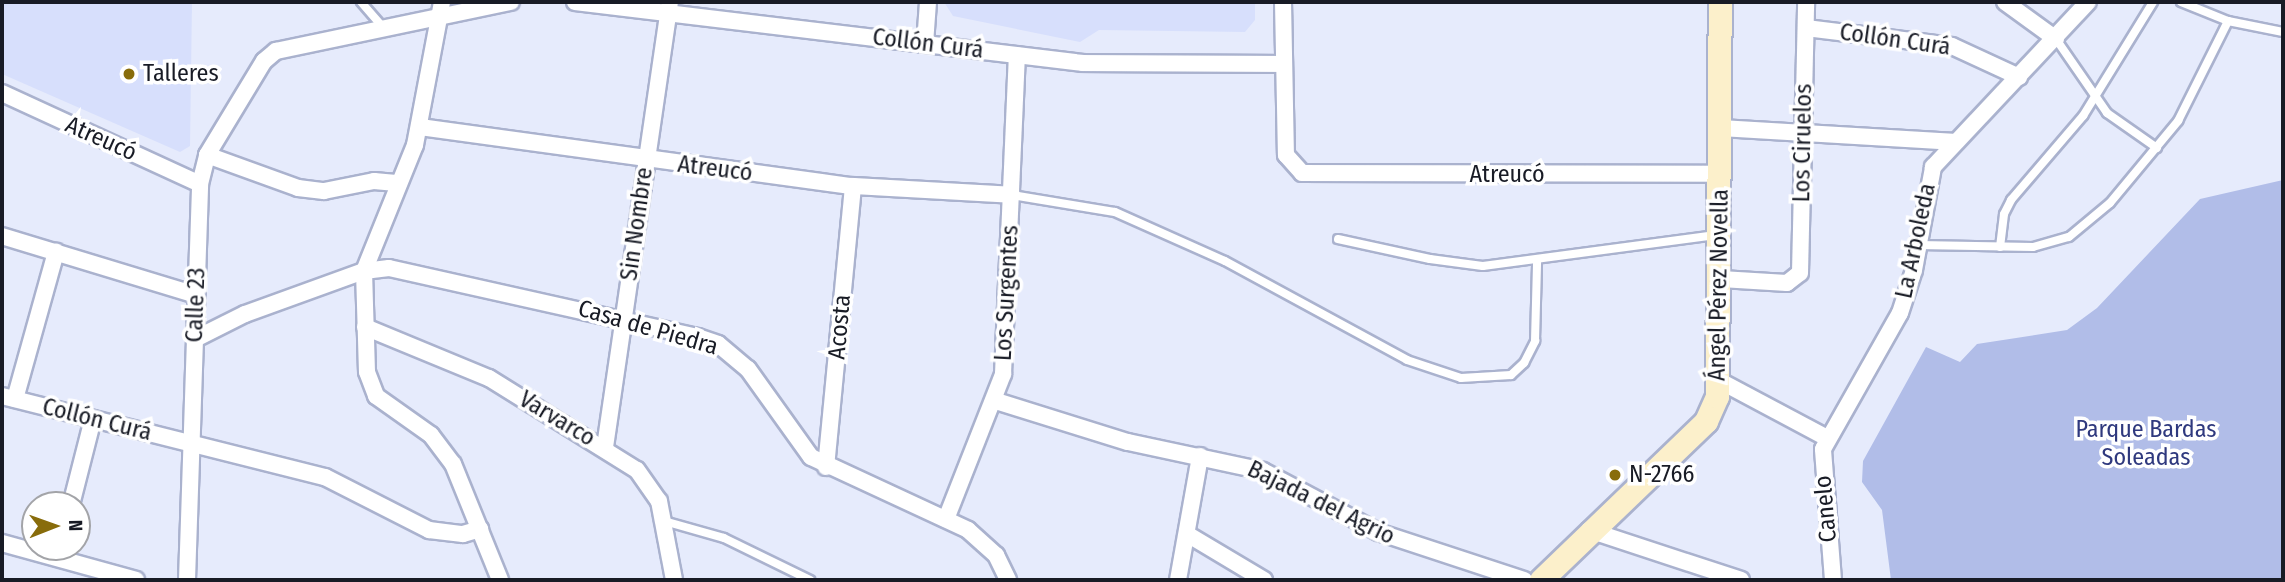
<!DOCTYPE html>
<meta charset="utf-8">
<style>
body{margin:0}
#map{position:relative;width:2285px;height:582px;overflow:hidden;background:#e6ebfc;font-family:"Fira Sans Condensed",sans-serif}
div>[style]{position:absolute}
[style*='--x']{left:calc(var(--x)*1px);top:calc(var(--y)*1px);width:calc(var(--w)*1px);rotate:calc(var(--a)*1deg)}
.built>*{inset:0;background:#d7dffc}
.green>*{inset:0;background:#b1bde8}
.roads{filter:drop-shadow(2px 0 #aab2ce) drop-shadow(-2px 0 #aab2ce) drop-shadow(0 2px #aab2ce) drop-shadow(0 -2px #aab2ce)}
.service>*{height:8px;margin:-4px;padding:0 4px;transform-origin:4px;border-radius:4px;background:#fff}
.minor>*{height:16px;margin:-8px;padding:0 8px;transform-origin:8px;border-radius:8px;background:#fff}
.secondary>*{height:23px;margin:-11.5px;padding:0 11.5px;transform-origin:11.5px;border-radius:11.5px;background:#fcf0cb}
.dots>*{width:19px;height:19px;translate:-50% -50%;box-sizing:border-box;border:4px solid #fff;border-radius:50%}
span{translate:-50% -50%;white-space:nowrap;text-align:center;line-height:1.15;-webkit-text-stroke:7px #fff;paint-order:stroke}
.street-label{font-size:24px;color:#181b25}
.poi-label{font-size:24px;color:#181b25}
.left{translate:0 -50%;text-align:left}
.park-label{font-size:24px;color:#2f397e}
.frame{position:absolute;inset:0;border:4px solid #181b25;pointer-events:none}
.north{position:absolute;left:21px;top:491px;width:70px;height:70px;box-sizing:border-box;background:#fff;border:2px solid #a3a4a8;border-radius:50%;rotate:89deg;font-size:19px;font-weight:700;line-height:28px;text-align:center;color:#181b25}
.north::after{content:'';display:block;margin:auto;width:24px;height:32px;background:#886c0b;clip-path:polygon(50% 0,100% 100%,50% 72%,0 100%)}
</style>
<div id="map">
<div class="built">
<div style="clip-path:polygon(2px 2px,192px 2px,190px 146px,180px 152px,2px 74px)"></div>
<div style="clip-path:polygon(944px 2px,1255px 2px,1255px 20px,1245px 32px,1099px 30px,1080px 42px,953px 16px)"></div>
</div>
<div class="green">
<div style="clip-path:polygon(2283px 180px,2283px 580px,1891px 580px,1882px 510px,1862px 482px,1863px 461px,1926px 347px,1960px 362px,1977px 344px,2067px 330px,2097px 308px,2200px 199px)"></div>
</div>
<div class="roads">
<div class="service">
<div style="--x:361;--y:2;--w:33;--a:49"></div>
<div style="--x:2181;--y:2;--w:51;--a:22"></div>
<div style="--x:2228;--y:21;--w:56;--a:11.3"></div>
<div style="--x:2056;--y:39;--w:90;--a:55.4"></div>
<div style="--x:2107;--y:113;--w:61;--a:35"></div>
<div style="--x:1012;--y:195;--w:104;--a:9.4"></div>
<div style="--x:1115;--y:212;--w:120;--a:24"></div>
<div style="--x:1225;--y:261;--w:207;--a:28.5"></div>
<div style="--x:1407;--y:360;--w:57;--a:18.4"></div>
<div style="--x:1461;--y:378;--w:50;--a:-3.4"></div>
<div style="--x:1511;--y:375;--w:18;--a:-43"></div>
<div style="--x:1524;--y:363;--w:25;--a:-63"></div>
<div style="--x:1535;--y:341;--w:79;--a:-88.5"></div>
<div style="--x:1338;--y:239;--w:94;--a:12.3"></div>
<div style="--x:1430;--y:259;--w:53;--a:7.5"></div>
<div style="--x:1483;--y:266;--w:235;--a:-7.6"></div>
<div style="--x:1918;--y:245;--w:115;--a:1"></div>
<div style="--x:2033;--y:247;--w:37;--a:-16"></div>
<div style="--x:2069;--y:237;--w:53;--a:-39.7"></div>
<div style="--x:2110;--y:203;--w:107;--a:-50.3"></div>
<div style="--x:2178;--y:121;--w:112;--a:-63.4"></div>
<div style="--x:2000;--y:247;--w:33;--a:-83"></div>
<div style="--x:2004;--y:214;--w:16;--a:-63"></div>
<div style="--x:2011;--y:200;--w:111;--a:-49.4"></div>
<div style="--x:2083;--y:116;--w:134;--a:-58.4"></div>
<div style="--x:664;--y:521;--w:62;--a:15.8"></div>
<div style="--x:724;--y:538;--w:96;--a:26"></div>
</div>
<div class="minor">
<div style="--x:442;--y:2;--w:146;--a:100.7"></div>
<div style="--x:415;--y:145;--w:136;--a:112"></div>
<div style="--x:364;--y:271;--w:101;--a:88.3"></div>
<div style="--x:367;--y:372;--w:26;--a:69"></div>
<div style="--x:376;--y:396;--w:67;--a:35.3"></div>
<div style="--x:431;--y:435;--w:36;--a:53"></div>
<div style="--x:453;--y:464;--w:125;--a:67.9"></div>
<div style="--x:575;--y:2;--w:512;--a:6.85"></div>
<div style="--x:1083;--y:63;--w:201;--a:0.3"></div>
<div style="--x:1283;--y:2;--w:153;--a:88.9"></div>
<div style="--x:1286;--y:155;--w:24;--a:48"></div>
<div style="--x:1302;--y:173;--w:418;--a:0.1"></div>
<div style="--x:2005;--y:2;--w:63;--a:36"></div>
<div style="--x:1806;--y:28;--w:147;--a:7"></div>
<div style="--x:1952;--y:46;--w:74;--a:24.8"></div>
<div style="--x:925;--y:44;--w:42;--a:-85.9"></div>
<div style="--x:2;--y:93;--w:218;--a:24.7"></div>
<div style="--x:420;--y:127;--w:437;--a:7.8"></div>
<div style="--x:853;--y:186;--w:159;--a:3.2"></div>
<div style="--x:1720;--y:128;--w:233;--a:3.4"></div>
<div style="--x:207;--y:155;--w:97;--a:19.9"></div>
<div style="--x:298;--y:188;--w:26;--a:7"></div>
<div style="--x:324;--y:191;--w:51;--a:-11.3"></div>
<div style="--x:374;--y:181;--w:25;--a:5"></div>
<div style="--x:2;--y:236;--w:203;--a:16.9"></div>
<div style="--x:1721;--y:279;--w:66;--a:3.5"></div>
<div style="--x:1787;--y:283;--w:16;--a:-38"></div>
<div style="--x:1800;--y:273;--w:271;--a:-88.7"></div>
<div style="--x:365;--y:327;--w:134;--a:22.4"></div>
<div style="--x:489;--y:378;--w:174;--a:31.9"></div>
<div style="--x:637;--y:470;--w:38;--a:55"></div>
<div style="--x:659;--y:501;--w:80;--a:79.2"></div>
<div style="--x:195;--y:339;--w:56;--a:-26.6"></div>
<div style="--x:245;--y:314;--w:127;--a:-19.9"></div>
<div style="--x:364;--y:271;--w:25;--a:-7"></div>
<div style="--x:389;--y:268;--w:317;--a:12.6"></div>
<div style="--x:698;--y:337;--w:21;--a:19"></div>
<div style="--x:718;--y:344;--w:39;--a:40"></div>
<div style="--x:748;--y:369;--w:108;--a:54.4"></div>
<div style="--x:811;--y:457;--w:173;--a:24.9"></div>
<div style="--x:968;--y:530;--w:38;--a:42"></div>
<div style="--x:996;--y:555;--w:28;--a:64"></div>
<div style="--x:1720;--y:381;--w:121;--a:28"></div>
<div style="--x:2;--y:396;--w:333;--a:14.1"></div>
<div style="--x:325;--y:477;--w:117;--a:27"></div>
<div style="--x:429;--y:530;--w:34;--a:7"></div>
<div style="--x:463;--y:534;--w:18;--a:-16"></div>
<div style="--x:15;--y:399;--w:153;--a:-74.4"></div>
<div style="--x:996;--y:401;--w:138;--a:17.3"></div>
<div style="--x:1128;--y:442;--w:138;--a:12.1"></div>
<div style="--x:1263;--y:471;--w:130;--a:27.9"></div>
<div style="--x:1378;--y:532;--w:154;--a:18.2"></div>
<div style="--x:605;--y:447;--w:450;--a:-81.7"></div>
<div style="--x:826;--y:467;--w:282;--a:-84.5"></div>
<div style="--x:71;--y:505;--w:89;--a:-75.7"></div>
<div style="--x:946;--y:519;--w:156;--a:-68.5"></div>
<div style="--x:1003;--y:374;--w:319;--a:-87.5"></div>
<div style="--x:1589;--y:530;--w:160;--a:18.2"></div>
<div style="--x:1187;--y:534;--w:90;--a:30.9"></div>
<div style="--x:2;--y:543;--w:139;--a:15.4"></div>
<div style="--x:187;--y:580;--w:396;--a:-88.1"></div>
<div style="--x:200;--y:184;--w:30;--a:-76"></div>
<div style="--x:207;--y:155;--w:110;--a:-58.8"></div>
<div style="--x:264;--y:61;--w:16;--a:-40"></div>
<div style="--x:276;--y:51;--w:240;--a:-11.8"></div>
<div style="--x:1178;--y:580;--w:126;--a:-79.9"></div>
<div style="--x:1833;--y:580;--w:131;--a:-94.4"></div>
<div style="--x:1823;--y:449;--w:156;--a:-60.5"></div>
<div style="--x:1900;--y:313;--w:45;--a:-72"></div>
<div style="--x:1914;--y:270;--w:105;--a:-79.5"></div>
<div style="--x:1933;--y:167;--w:226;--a:-46.8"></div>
</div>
<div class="secondary">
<div style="--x:1541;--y:580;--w:229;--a:-43.9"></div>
<div style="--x:1706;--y:421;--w:27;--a:-66"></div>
<div style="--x:1717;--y:396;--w:394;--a:-89.6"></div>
</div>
</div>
<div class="dots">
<div style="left:129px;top:74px;background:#886c0b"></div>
<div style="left:1615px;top:475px;background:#886c0b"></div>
</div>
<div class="street-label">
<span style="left:1895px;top:40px;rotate:8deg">Collón Curá</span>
<span style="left:928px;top:44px;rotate:7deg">Collón Curá</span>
<span style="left:101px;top:139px;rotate:24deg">Atreucó</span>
<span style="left:1803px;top:143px;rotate:-89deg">Los Ciruelos</span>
<span style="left:715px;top:169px;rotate:7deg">Atreucó</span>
<span style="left:1507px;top:175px">Atreucó</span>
<span style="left:637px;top:224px;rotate:-82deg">Sin Nombre</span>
<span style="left:1916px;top:241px;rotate:-78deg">La Arboleda</span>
<span style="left:1719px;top:285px;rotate:-89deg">Ángel Pérez Novella</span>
<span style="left:1007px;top:293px;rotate:-87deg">Los Surgentes</span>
<span style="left:196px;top:305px;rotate:-88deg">Calle 23</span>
<span style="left:840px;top:327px;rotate:-85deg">Acosta</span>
<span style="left:648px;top:328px;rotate:16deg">Casa de Piedra</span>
<span style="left:557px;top:419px;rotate:31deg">Varvarco</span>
<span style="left:97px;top:420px;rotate:14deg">Collón Curá</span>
<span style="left:1321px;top:503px;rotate:26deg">Bajada del Agrio</span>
<span style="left:1826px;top:509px;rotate:-95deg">Canelo</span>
</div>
<div class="poi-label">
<span class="left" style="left:143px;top:74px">Talleres</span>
<span class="left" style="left:1629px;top:475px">N-2766</span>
</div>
<div class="park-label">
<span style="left:2146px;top:444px">Parque Bardas<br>Soleadas</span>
</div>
<div class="frame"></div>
<div class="north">N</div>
</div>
